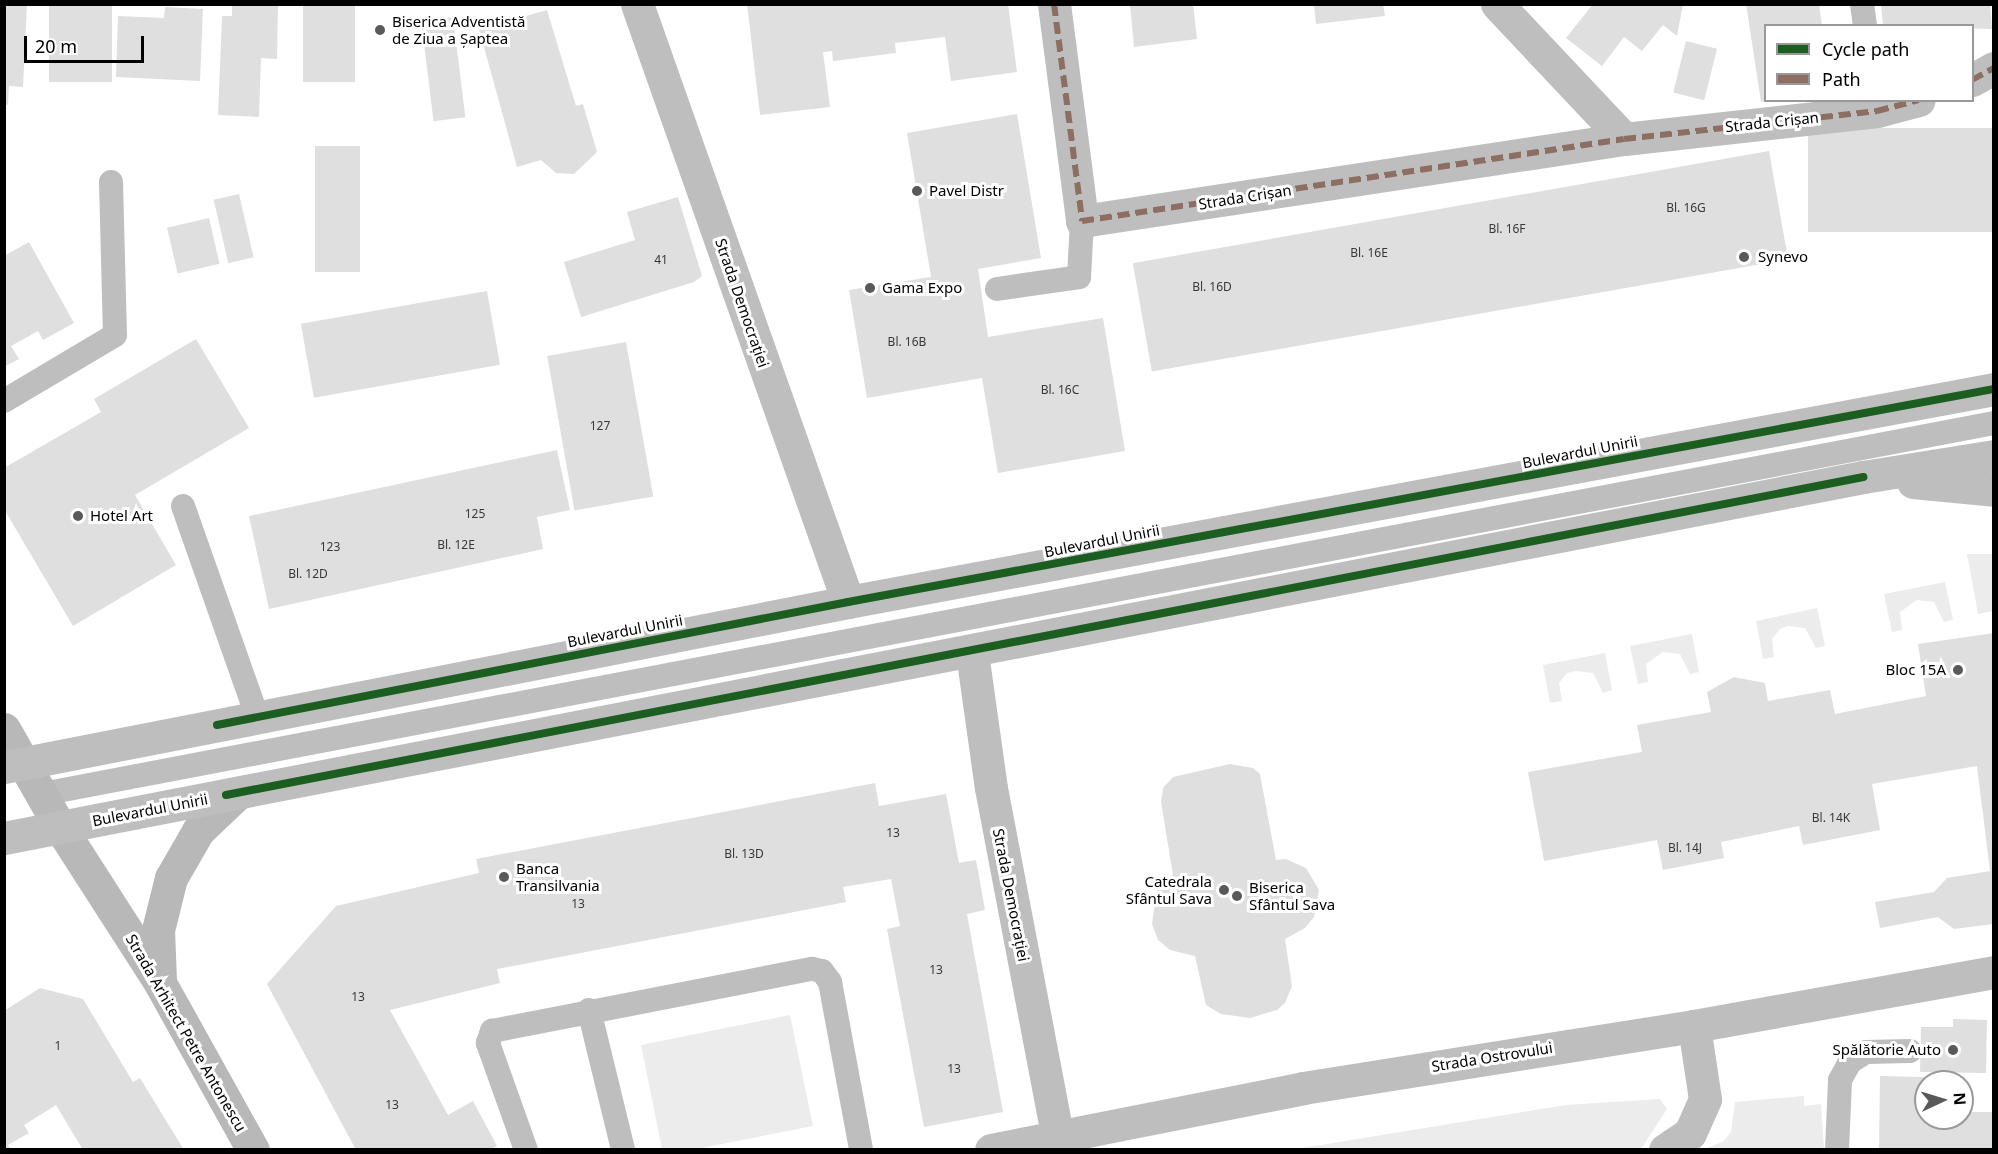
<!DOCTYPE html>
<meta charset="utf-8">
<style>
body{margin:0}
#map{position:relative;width:1998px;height:1154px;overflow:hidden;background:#fff;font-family:"Noto Sans",sans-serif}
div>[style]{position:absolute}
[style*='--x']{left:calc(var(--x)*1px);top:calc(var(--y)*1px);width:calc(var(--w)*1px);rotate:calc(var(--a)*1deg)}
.green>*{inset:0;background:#ececec}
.building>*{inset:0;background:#dfdfdf;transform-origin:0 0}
.lane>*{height:24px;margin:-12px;padding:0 12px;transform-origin:12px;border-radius:12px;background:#bebebe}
.street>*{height:33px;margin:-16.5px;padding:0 16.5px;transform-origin:16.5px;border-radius:16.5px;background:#bebebe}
.secondary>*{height:33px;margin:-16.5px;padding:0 16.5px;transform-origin:16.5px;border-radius:16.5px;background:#b8b8b8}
.primary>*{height:33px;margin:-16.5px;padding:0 16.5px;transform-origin:16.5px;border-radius:16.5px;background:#bebebe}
.quiet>*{height:6px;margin-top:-3px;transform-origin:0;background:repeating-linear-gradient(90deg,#8d6e63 0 12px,transparent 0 18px)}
.cycleway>*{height:8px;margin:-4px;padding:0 4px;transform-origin:4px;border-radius:4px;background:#1b5e20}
.dots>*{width:16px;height:16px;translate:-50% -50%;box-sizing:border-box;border:3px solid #fff;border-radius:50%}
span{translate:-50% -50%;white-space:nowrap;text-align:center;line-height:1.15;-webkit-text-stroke:6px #fff;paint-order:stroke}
.number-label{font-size:12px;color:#383838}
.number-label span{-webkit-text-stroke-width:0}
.poi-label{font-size:15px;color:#000}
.left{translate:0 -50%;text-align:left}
.right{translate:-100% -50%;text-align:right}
.street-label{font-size:15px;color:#000}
.frame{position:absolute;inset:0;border:6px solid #000;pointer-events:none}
.legend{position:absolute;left:1764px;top:24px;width:210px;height:78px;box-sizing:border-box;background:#fff;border:2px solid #999;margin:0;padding:8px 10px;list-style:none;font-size:18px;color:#000}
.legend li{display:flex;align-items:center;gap:12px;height:30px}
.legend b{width:30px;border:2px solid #999}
.north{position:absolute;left:1914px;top:1070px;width:60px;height:60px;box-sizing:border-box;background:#fff;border:2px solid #999;border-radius:50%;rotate:86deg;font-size:16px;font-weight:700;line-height:24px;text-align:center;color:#000}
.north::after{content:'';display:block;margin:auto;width:21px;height:27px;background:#595959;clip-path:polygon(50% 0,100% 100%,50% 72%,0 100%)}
.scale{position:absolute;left:24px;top:36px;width:120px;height:27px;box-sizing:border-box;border:3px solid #000;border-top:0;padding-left:8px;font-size:18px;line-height:21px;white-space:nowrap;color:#000;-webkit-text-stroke:4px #fff;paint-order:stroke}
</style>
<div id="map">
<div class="green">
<div style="clip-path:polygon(1967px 554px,1993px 554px,1993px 611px,1978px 614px)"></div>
<div style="clip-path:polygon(1945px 582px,1953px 620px,1944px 622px,1934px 602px,1917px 600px,1900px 612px,1902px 630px,1892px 632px,1884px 594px)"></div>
<div style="clip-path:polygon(1817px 608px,1825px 646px,1816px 648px,1805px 628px,1788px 626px,1780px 629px,1772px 639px,1774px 657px,1763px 659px,1756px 621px)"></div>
<div style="clip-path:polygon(1692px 634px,1699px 672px,1690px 674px,1680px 654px,1663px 652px,1646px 664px,1648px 682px,1638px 684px,1630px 646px)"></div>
<div style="clip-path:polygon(1605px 653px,1612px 690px,1603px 693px,1593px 673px,1576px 671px,1567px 673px,1559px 683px,1562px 701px,1550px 703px,1543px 665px)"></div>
<div style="clip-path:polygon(790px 1015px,813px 1126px,697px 1149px,662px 1149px,641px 1045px)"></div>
<div style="clip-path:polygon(1804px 1096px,1804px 1106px,1821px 1104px,1824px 1149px,1705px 1149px,1724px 1141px,1731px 1132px,1735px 1102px)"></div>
<div style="clip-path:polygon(1660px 1099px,1667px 1109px,1641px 1149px,1296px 1149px,1566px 1105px)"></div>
</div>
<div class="building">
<div style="clip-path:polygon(4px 4px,27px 4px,23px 87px,9px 86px,8px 105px,4px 104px)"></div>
<div style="left:49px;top:4px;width:63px;height:78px"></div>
<div style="clip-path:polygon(232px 4px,278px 4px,277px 59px,261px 58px,259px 117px,218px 115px,222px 16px,232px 16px)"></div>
<div style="left:303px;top:4px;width:52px;height:78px"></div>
<div style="clip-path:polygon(747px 4px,1008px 4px,1017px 72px,951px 81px,945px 37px,895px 43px,896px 53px,833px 61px,832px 51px,823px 52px,830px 107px,760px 115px)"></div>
<div style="clip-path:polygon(1130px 4px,1193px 4px,1197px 39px,1134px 47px)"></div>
<div style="clip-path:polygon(1314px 4px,1383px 4px,1385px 16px,1316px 24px)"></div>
<div style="clip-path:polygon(1593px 4px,1683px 4px,1677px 36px,1663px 25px,1642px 51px,1624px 37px,1602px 66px,1566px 38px)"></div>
<div style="clip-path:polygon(1746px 4px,1819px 4px,1822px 26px,1766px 26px,1766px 101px,1761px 102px)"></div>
<div style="clip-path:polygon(1881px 4px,1990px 4px,1992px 29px,1883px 26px)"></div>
<div style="clip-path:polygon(165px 7px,203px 9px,200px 81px,116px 77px,118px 16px,164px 18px)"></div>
<div style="clip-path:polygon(547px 10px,576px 106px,583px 104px,597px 152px,574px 174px,556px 173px,541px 160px,517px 167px,479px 29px)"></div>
<div style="left:453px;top:17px;width:101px;height:32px;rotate:83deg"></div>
<div style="left:1686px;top:41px;width:32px;height:53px;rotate:14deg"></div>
<div style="clip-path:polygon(1017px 114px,1041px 258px,978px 269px,988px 337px,1103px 318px,1125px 451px,998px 473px,982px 378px,867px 398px,849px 290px,931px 277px,907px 133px)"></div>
<div style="left:1994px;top:128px;width:104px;height:186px;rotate:90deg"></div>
<div style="left:315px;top:146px;width:45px;height:126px"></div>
<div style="left:1769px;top:151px;width:110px;height:646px;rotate:80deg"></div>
<div style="left:239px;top:194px;width:65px;height:26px;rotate:77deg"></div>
<div style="clip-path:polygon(678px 197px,702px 276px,694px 282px,581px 317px,564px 262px,635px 240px,627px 212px)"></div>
<div style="left:209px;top:218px;width:47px;height:43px;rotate:77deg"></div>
<div style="clip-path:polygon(29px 242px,74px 323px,43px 340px,38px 331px,11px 346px,19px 359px,4px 367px,4px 256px)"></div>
<div style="left:487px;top:291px;width:75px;height:189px;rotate:80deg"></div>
<div style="clip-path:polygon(196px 339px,249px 428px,135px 495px,176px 565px,73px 626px,4px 509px,4px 468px,101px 412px,94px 399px)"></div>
<div style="left:626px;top:342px;width:157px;height:80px;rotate:80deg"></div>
<div style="clip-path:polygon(557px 450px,570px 510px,537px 517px,543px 549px,269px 609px,249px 516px)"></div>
<div style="clip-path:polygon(1994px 633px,1994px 924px,1954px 929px,1938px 917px,1880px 928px,1875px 902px,1934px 892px,1947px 878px,1990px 871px,1977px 766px,1872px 784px,1880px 830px,1803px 845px,1799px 826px,1721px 842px,1724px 858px,1663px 870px,1657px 840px,1544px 861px,1528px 772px,1642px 752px,1637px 725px,1711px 712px,1707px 692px,1734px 677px,1765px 683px,1768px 701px,1830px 690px,1835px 714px,1926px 696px,1918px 644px)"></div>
<div style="clip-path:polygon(1230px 764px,1253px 768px,1260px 774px,1276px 860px,1286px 859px,1306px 868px,1319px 890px,1314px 917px,1305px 928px,1285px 939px,1292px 986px,1285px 1003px,1277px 1010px,1250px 1018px,1221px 1014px,1206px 1005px,1195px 956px,1170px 950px,1158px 940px,1152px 924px,1157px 888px,1173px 875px,1161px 802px,1163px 788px,1173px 777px)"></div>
<div style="clip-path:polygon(875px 783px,879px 806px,946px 794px,959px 863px,976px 860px,985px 910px,967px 914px,1003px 1112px,924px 1127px,887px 929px,900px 926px,891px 879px,843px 887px,846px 902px,497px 969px,500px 983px,390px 1010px,448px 1115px,473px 1101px,497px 1146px,490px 1150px,356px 1150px,267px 984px,336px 906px,479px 873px,476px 859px)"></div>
<div style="clip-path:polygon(40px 988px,83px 999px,133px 1082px,140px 1078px,184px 1150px,83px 1150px,56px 1105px,24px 1125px,29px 1133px,8px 1145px,11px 1150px,4px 1150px,4px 1011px)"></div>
<div style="clip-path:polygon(1953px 1019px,1987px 1020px,1986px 1073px,1920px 1072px,1921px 1027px,1953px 1027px)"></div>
<div style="clip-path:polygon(1880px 1076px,1962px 1078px,1962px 1082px,1926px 1082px,1926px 1118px,1962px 1118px,1962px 1112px,1994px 1112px,1994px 1150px,1879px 1150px)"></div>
</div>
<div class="lane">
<div style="--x:1862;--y:4;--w:22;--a:82"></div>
<div style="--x:997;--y:289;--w:83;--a:-8.3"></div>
<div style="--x:1079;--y:277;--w:56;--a:-86.9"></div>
<div style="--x:4;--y:401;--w:129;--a:-30.7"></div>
<div style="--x:115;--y:335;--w:153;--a:-91.5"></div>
<div style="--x:183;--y:506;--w:223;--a:70.6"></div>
<div style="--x:42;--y:794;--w:1987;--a:-10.76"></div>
<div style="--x:589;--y:1010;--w:144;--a:76.3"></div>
<div style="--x:526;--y:1150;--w:114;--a:-109.6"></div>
<div style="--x:488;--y:1043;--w:13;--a:-72"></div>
<div style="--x:492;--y:1031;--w:326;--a:-11"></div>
<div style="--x:812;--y:969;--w:10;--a:11"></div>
<div style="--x:822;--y:971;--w:14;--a:54"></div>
<div style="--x:830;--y:982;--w:171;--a:79.5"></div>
<div style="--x:1837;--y:1150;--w:70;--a:-87.5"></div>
<div style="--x:1840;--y:1080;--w:21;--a:-61"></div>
<div style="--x:1850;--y:1062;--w:19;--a:-32"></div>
<div style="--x:1866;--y:1052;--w:44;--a:-1.3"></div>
</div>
<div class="street">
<div style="--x:637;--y:4;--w:634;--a:70.56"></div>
<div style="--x:1054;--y:4;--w:219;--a:82.6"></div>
<div style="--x:1082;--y:221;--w:548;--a:-8.6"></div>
<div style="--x:1624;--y:139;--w:255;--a:-6.3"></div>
<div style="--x:1877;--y:111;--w:43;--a:-14.7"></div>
<div style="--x:1497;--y:4;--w:185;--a:46.7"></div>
<div style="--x:1972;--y:80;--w:25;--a:-29"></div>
<div style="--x:972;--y:653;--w:136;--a:82"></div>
<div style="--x:991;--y:788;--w:369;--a:79.2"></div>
<div style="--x:991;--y:1150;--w:318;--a:-11.2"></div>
<div style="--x:1303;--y:1088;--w:396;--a:-9"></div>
<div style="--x:1694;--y:1026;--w:305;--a:-10.2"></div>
<div style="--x:1665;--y:1150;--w:30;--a:-34"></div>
<div style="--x:1690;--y:1133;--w:37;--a:-66"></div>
<div style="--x:1705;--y:1099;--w:74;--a:-98.6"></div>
</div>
<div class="secondary">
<div style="--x:4;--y:729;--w:113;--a:60.3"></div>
<div style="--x:60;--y:827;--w:185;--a:57.3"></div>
<div style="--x:160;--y:983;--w:191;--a:60.9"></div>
<div style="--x:160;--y:981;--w:51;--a:-92.2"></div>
<div style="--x:158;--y:930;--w:54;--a:-76"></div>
<div style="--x:171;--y:878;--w:54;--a:-60.1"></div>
<div style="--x:198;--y:831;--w:54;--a:-43.5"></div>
</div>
<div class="primary">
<div style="--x:1913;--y:482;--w:81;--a:5.6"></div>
<div style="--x:4;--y:767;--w:860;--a:-11.06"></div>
<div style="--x:848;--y:602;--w:1166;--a:-10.53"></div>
<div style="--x:4;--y:838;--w:1894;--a:-10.99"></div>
<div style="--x:1863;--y:477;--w:133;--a:-9.1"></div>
</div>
<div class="quiet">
<div style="--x:1054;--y:4;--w:219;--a:82.6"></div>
<div style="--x:1082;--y:221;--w:548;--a:-8.6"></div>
<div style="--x:1624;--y:139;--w:255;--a:-6.3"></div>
<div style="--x:1877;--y:111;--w:43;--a:-14.7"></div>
<div style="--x:1972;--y:80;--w:25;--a:-29"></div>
</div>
<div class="cycleway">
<div style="--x:217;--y:725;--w:643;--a:-11.03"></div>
<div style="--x:848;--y:602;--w:1166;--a:-10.53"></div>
<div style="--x:226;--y:795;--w:1668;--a:-10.99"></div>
</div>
<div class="dots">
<div style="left:380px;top:30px;background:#595959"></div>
<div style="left:917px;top:191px;background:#595959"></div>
<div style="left:1744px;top:257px;background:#595959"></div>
<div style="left:870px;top:288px;background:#595959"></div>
<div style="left:78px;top:516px;background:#595959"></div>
<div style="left:1958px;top:670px;background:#595959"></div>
<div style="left:504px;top:877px;background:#595959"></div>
<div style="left:1224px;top:890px;background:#595959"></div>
<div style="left:1237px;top:896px;background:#595959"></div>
<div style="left:1953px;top:1050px;background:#595959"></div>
</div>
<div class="number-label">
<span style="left:1686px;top:208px">Bl. 16G</span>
<span style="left:1507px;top:229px">Bl. 16F</span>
<span style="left:1369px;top:253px">Bl. 16E</span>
<span style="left:661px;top:260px">41</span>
<span style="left:1212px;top:287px">Bl. 16D</span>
<span style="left:907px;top:342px">Bl. 16B</span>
<span style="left:1060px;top:390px">Bl. 16C</span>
<span style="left:600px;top:426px">127</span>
<span style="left:475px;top:514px">125</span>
<span style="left:456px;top:545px">Bl. 12E</span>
<span style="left:330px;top:547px">123</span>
<span style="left:308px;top:574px">Bl. 12D</span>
<span style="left:1831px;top:818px">Bl. 14K</span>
<span style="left:893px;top:833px">13</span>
<span style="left:1685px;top:848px">Bl. 14J</span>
<span style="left:744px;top:854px">Bl. 13D</span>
<span style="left:578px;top:904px">13</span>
<span style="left:936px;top:970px">13</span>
<span style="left:358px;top:997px">13</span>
<span style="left:58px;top:1046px">1</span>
<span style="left:954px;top:1069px">13</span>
<span style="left:392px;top:1105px">13</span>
</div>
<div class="poi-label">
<span class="left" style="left:392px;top:30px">Biserica Adventistă<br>de Ziua a Șaptea</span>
<span class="left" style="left:929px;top:191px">Pavel Distr</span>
<span class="left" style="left:1758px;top:257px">Synevo</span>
<span class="left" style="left:882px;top:288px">Gama Expo</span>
<span class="left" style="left:90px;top:516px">Hotel Art</span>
<span class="right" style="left:1946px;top:670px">Bloc 15A</span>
<span class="left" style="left:516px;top:877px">Banca<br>Transilvania</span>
<span class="right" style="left:1212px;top:890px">Catedrala<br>Sfântul Sava</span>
<span class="left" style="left:1249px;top:896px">Biserica<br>Sfântul Sava</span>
<span class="right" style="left:1941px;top:1050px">Spălătorie Auto</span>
</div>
<div class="street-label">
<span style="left:1772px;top:122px;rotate:-6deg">Strada Crișan</span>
<span style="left:1245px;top:197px;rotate:-9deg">Strada Crișan</span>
<span style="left:742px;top:303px;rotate:71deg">Strada Democrației</span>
<span style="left:1580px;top:452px;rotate:-11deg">Bulevardul Unirii</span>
<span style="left:1102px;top:541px;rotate:-11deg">Bulevardul Unirii</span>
<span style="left:625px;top:631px;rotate:-11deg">Bulevardul Unirii</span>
<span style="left:150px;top:810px;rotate:-11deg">Bulevardul Unirii</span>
<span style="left:1011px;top:895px;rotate:79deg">Strada Democrației</span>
<span style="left:186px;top:1033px;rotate:60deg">Strada Arhitect Petre Antonescu</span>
<span style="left:1492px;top:1057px;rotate:-9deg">Strada Ostrovului</span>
</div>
<div class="frame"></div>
<ul class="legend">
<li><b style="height:8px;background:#1b5e20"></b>Cycle path</li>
<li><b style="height:8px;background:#8d6e63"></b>Path</li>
</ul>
<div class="north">N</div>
<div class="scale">20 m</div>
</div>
